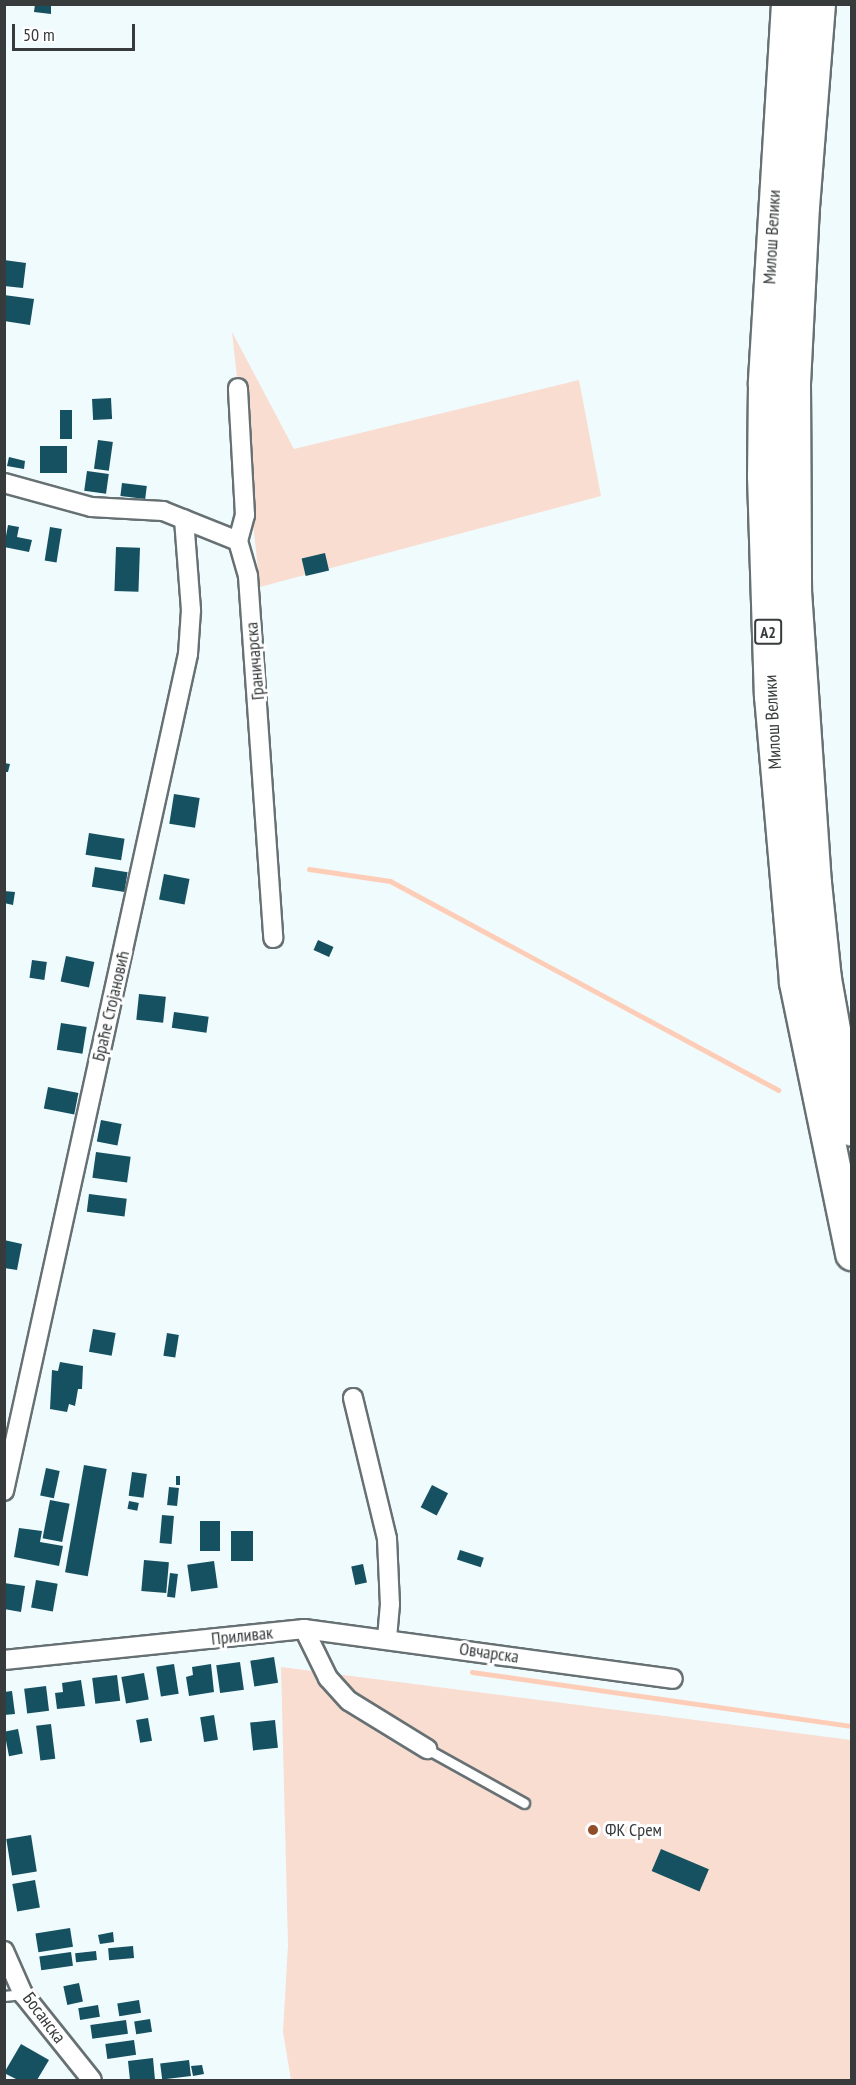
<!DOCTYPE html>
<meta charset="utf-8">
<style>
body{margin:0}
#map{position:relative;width:856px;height:2085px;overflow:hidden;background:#f0fbfe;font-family:"PT Sans Narrow",sans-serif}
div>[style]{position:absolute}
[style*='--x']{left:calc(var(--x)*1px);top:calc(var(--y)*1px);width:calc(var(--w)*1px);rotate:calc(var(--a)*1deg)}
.green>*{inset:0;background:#f9ddd1}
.stream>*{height:5px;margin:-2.5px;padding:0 2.5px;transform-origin:2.5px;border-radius:2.5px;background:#fecdb7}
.building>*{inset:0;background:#155160;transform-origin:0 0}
.roads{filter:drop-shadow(2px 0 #677174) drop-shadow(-2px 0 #677174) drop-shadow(0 2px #677174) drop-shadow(0 -2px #677174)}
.service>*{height:9px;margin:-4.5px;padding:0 4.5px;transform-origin:4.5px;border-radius:4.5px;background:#fff}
.minor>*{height:18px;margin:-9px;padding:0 9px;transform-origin:9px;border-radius:9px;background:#fff}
.motorway>*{height:32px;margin:-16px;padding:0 16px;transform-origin:16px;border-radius:16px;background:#fff}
.dots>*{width:16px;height:16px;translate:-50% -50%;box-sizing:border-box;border:3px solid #fff;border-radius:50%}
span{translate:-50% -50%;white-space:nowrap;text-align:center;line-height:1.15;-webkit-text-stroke:6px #fff;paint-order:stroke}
.shield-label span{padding:2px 4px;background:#fff;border:2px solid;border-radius:4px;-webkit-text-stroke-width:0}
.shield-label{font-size:16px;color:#373b3c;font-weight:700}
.street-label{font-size:18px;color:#373b3c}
.poi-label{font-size:18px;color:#373b3c}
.left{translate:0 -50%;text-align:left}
.frame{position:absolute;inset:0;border:6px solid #373b3c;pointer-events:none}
.scale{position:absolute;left:12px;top:24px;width:123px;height:27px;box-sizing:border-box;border:3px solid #373b3c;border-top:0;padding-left:8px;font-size:18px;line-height:21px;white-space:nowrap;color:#373b3c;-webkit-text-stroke:4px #fff;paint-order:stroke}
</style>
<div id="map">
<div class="green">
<div style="clip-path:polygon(232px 332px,294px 449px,579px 380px,601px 496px,260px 587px)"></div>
<div style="clip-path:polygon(281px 1667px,851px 1740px,851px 2080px,291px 2080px,283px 2032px,288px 1945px)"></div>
</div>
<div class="stream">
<div style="--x:309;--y:869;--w:82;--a:8.4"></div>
<div style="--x:390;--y:881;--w:441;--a:28.3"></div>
<div style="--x:472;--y:1672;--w:384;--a:8.1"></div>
</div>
<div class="building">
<div style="clip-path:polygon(35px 4px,51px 4px,51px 14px,34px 12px)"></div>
<div style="clip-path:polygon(4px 260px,26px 263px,23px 288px,4px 286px)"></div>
<div style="clip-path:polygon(4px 295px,34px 299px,30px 325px,4px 321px)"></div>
<div style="left:111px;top:398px;width:21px;height:19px;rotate:87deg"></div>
<div style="left:60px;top:410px;width:12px;height:29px"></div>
<div style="left:98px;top:440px;width:15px;height:29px;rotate:8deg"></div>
<div style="left:40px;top:446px;width:27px;height:27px"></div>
<div style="clip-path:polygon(9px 457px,25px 461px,24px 469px,7px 466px)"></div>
<div style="left:87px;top:471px;width:22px;height:20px;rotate:8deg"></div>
<div style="left:122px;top:483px;width:25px;height:13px;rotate:7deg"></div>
<div style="clip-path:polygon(8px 525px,19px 527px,17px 537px,32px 540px,29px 552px,4px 547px)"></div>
<div style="left:50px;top:527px;width:12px;height:34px;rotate:9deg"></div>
<div style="left:116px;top:547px;width:24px;height:44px;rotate:2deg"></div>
<div style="left:325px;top:553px;width:18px;height:24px;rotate:77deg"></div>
<div style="clip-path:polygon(4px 763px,10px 764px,8px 772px,4px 772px)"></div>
<div style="left:174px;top:794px;width:26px;height:30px;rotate:9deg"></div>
<div style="left:89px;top:833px;width:36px;height:22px;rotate:9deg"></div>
<div style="left:95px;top:867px;width:33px;height:20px;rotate:9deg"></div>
<div style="left:164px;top:874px;width:26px;height:26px;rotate:11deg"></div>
<div style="clip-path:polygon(4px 891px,15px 892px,13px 905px,4px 903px)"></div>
<div style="left:318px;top:940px;width:17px;height:11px;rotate:24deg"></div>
<div style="left:66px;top:956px;width:29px;height:26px;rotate:12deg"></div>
<div style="left:32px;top:960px;width:15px;height:18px;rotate:8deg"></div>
<div style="left:139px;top:994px;width:27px;height:26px;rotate:6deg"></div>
<div style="left:174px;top:1012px;width:35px;height:16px;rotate:8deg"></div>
<div style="left:61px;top:1023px;width:26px;height:27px;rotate:9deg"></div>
<div style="left:48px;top:1087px;width:31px;height:22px;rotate:11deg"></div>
<div style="left:101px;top:1120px;width:21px;height:22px;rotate:11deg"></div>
<div style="left:96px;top:1152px;width:35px;height:26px;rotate:8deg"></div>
<div style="left:89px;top:1194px;width:38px;height:18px;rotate:7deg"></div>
<div style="clip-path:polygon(4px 1240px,22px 1244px,17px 1270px,4px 1268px)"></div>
<div style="left:93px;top:1329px;width:23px;height:23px;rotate:10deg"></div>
<div style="left:167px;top:1333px;width:12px;height:23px;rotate:9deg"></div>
<div style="clip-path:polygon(60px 1362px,83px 1366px,82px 1389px,78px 1389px,75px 1406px,69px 1404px,67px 1412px,50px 1409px,52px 1370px,58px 1371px)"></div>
<div style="left:84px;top:1465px;width:23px;height:109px;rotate:10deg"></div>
<div style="left:46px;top:1468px;width:14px;height:28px;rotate:12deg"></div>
<div style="left:132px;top:1472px;width:15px;height:24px;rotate:8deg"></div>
<div style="left:176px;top:1476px;width:4px;height:9px"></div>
<div style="left:432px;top:1485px;width:18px;height:25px;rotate:27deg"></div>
<div style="left:169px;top:1487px;width:10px;height:18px;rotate:6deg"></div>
<div style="left:50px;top:1500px;width:20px;height:39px;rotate:11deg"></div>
<div style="left:129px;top:1501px;width:10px;height:8px;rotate:11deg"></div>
<div style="left:162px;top:1515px;width:12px;height:28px;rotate:5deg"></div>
<div style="left:200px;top:1521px;width:20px;height:30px"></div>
<div style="clip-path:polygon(19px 1528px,42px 1531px,40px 1542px,63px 1546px,59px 1566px,14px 1557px)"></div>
<div style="left:231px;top:1531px;width:22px;height:30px"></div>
<div style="left:460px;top:1550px;width:25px;height:10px;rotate:18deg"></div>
<div style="left:144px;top:1560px;width:25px;height:31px;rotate:5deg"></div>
<div style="left:214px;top:1561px;width:27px;height:27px;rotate:82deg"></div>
<div style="left:363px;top:1564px;width:19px;height:12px;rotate:78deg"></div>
<div style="left:170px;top:1573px;width:8px;height:24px;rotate:7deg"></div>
<div style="left:36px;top:1580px;width:22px;height:28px;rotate:10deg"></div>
<div style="clip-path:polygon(4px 1583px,25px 1586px,21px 1612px,4px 1609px)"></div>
<div style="left:274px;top:1657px;width:26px;height:24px;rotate:81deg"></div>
<div style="left:240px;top:1662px;width:28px;height:24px;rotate:82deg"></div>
<div style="left:174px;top:1664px;width:30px;height:18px;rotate:81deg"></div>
<div style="clip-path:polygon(211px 1664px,214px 1692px,189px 1696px,186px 1677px,193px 1675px,192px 1667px)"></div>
<div style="left:144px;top:1673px;width:27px;height:23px;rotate:80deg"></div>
<div style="left:117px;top:1675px;width:26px;height:25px;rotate:83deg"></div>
<div style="clip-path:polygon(81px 1680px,85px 1706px,57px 1709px,55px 1693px,63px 1692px,62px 1683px)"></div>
<div style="left:46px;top:1686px;width:25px;height:22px;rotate:83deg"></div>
<div style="clip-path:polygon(12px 1691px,15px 1714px,4px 1715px,4px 1692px)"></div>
<div style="left:214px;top:1715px;width:25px;height:14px;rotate:81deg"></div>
<div style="left:148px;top:1718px;width:23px;height:12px;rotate:80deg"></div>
<div style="left:275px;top:1720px;width:28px;height:25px;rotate:84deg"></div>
<div style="left:51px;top:1724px;width:35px;height:15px;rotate:83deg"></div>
<div style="left:18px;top:1729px;width:25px;height:14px;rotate:79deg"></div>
<div style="left:31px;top:1835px;width:37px;height:25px;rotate:81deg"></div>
<div style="left:661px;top:1849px;width:52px;height:24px;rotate:23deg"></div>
<div style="left:35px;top:1880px;width:28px;height:23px;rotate:80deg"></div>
<div style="left:70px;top:1928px;width:19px;height:35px;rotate:81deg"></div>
<div style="clip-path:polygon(113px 1932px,114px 1942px,100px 1944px,98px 1935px)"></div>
<div style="left:133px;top:1946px;width:12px;height:25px;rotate:85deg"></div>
<div style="left:96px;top:1951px;width:9px;height:21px;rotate:84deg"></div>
<div style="left:71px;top:1952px;width:14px;height:32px;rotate:82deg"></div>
<div style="left:79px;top:1983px;width:19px;height:16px;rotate:78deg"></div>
<div style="left:139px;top:2000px;width:13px;height:22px;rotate:81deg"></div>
<div style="left:98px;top:2005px;width:12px;height:20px;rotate:81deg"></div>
<div style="left:150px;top:2019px;width:13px;height:16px;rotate:81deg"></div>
<div style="left:126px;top:2020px;width:14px;height:36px;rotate:82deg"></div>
<div style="left:134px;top:2040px;width:15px;height:29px;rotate:82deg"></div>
<div style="clip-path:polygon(21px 2044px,49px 2060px,37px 2080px,18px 2080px,4px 2073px)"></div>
<div style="clip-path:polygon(153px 2058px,155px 2080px,130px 2080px,128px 2061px)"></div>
<div style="left:189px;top:2060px;width:16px;height:29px;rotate:83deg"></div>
<div style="clip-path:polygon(202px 2065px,204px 2074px,193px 2076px,191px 2066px)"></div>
</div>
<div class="roads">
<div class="service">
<div style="--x:427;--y:1749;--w:111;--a:29.1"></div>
<div style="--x:4;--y:1996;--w:19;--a:-6"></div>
</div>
<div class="minor">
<div style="--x:4;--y:483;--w:90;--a:15.4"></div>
<div style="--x:91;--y:507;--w:72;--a:3.2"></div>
<div style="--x:163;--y:511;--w:81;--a:21.8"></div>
<div style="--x:238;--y:541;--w:36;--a:74"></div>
<div style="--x:248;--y:576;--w:363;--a:86"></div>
<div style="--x:238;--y:541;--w:27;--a:-75"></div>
<div style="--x:245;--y:515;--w:127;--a:-93.2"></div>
<div style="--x:353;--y:1398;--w:145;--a:76.4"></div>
<div style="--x:387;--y:1539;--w:65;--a:87.4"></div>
<div style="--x:390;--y:1604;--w:35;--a:95"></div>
<div style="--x:4;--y:1491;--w:857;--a:-77.6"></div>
<div style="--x:188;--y:654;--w:44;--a:-86.1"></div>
<div style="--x:191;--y:610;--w:91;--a:-94.4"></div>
<div style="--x:304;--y:1629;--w:55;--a:63.9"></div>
<div style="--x:328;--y:1678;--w:31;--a:48"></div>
<div style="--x:349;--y:1701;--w:92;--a:31.6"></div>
<div style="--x:4;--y:1660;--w:302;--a:-5.9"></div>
<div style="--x:304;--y:1629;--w:372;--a:7.7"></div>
<div style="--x:4;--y:1951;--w:47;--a:66.2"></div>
<div style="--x:23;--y:1994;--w:110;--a:51.3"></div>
</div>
<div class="motorway">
<div style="--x:788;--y:4;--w:381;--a:93.5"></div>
<div style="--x:765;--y:384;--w:92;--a:90.6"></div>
<div style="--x:764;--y:476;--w:220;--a:88.2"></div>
<div style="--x:771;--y:696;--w:288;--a:85"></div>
<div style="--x:796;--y:983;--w:277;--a:78.3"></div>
<div style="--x:819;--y:4;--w:203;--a:94.5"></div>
<div style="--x:803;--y:206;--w:178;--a:92.9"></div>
<div style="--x:794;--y:384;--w:207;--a:89.7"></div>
<div style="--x:795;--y:591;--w:293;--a:86.1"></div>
<div style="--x:815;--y:883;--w:97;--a:84.1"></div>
<div style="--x:825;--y:979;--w:153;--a:79.9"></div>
</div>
</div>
<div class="dots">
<div style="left:593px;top:1830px;background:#934c28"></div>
</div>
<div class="shield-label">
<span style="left:768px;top:632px">A2</span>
</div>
<div class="street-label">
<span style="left:772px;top:237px;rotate:-87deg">Милош Велики</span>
<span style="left:255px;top:661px;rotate:-95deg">Граничарска</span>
<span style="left:773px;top:722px;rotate:-93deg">Милош Велики</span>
<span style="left:111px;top:1006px;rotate:-77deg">Браће Стојановић</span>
<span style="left:242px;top:1636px;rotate:-6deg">Приливак</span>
<span style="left:489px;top:1653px;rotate:8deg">Овчарска</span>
<span style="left:44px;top:2018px;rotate:53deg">Босанска</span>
</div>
<div class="poi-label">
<span class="left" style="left:605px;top:1830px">ФК Срем</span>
</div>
<div class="frame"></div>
<div class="scale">50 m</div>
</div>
